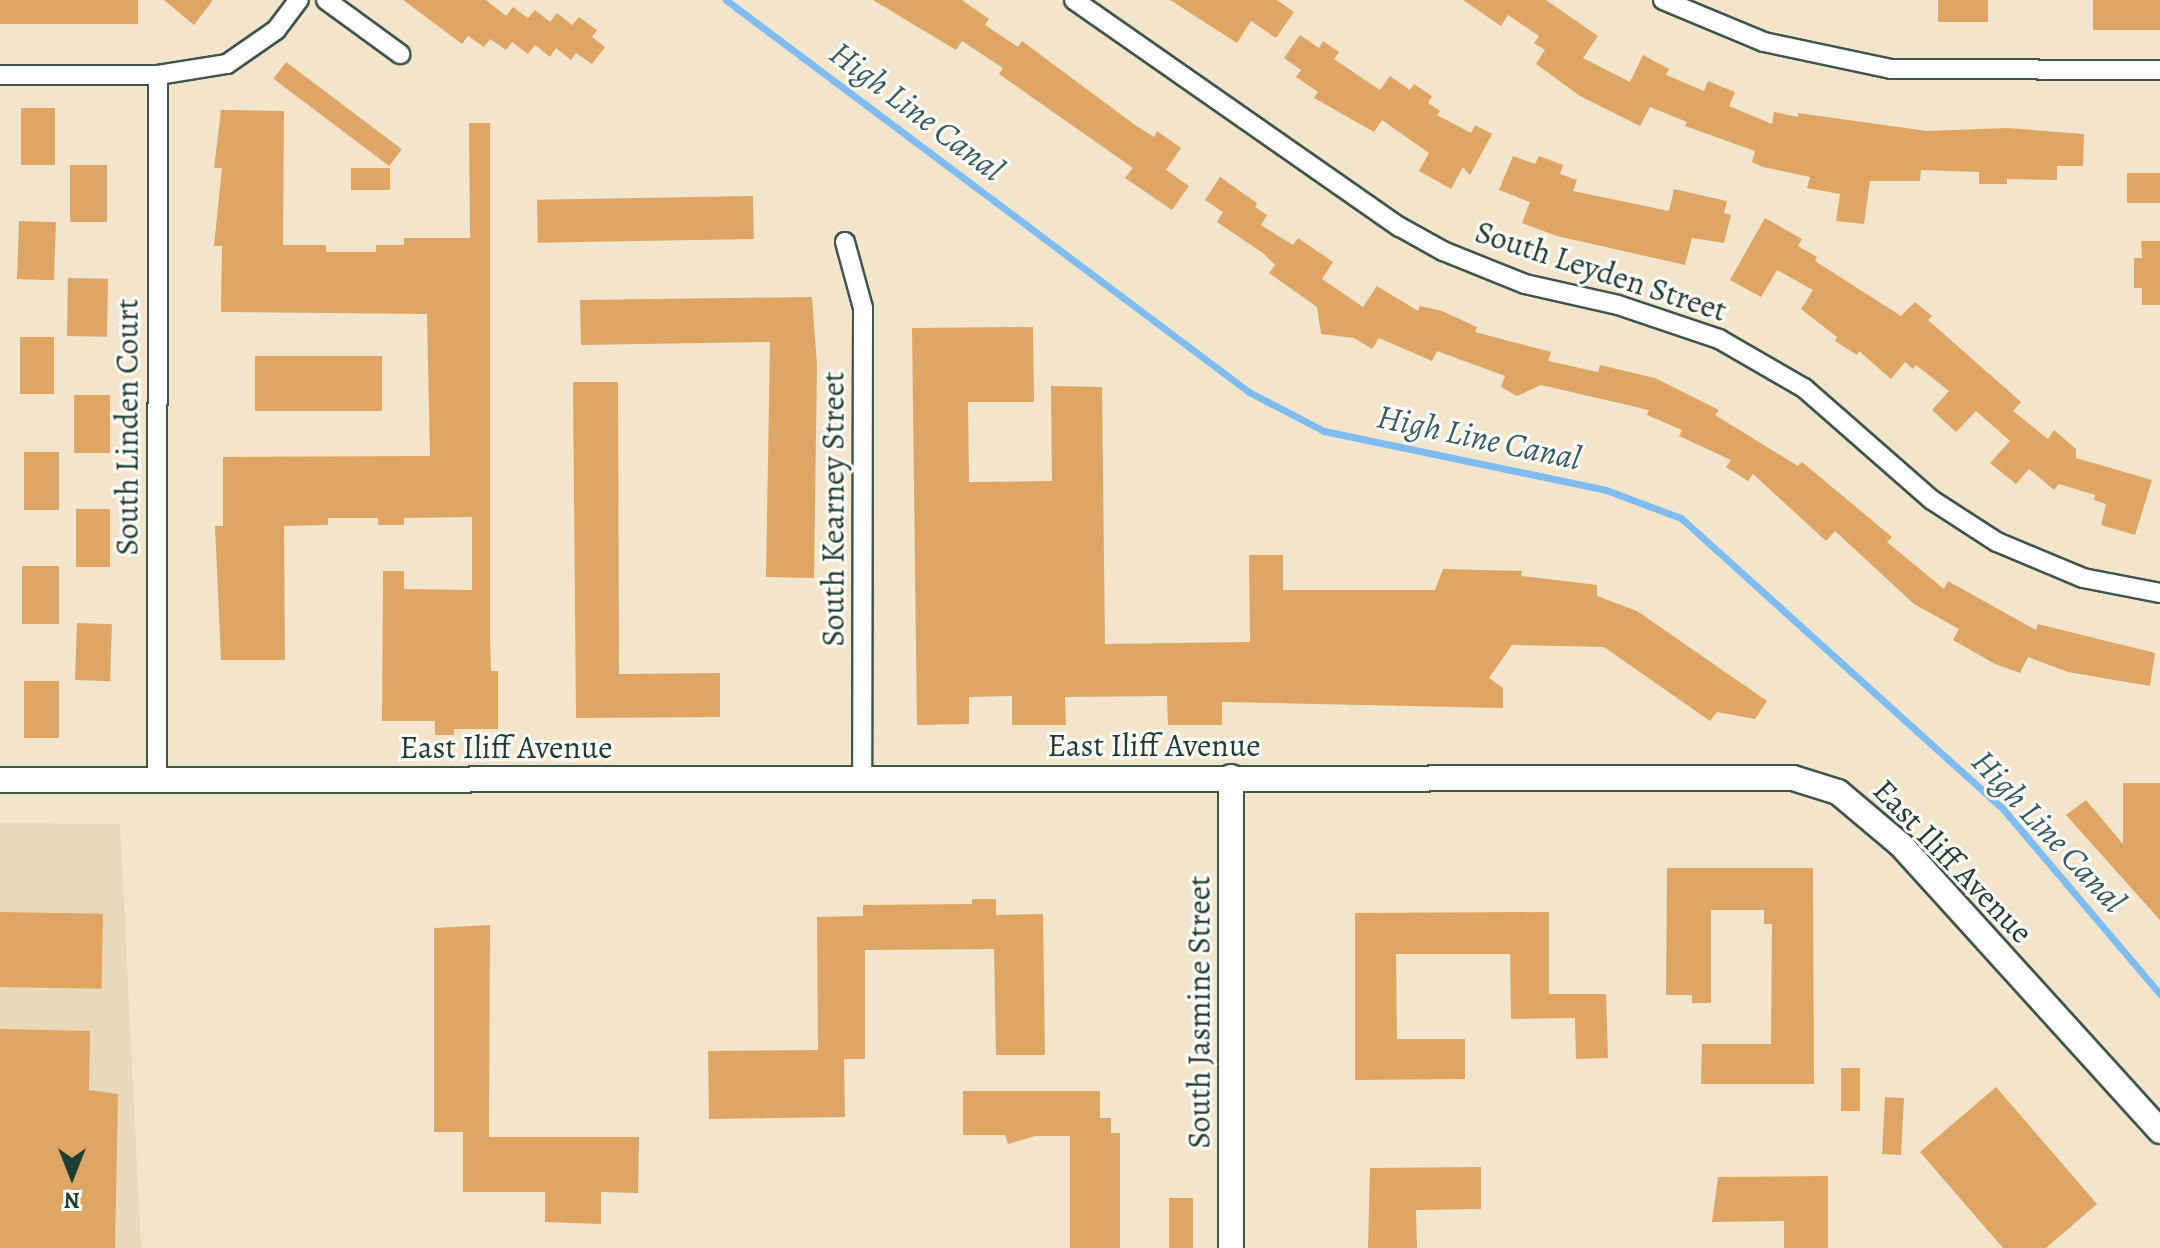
<!DOCTYPE html>
<style>
body{margin:0}
#map{position:relative;width:2160px;height:1248px;overflow:hidden;background:#f2e5cb;font-family:Alegreya,serif}
div>[style]{position:absolute}
[style*='--x']{left:calc(var(--x)*1px);top:calc(var(--y)*1px);width:calc(var(--w)*1px);rotate:calc(var(--a)*1deg)}
.built>*{inset:0;background:#ead8ba}
.stream>*{height:7px;margin:-3.5px;padding:0 3.5px;transform-origin:3.5px;border-radius:3.5px;background:#7fbcf2}
.building>*{inset:0;background:#dea565;transform-origin:0 0}
.roads{filter:drop-shadow(2px 0 #3f564b) drop-shadow(-2px 0 #3f564b) drop-shadow(0 2px #3f564b) drop-shadow(0 -2px #3f564b)}
.minor>*{height:18px;margin:-9px;padding:0 9px;transform-origin:9px;border-radius:9px;background:#fff}
.tertiary>*{height:24px;margin:-12px;padding:0 12px;transform-origin:12px;border-radius:12px;background:#fff}
span{translate:-50% -50%;white-space:nowrap;text-align:center;line-height:1.15;-webkit-text-stroke:6px #fdfcf7;paint-order:stroke}
.street-label{font-size:32px;color:#1f3d34}
.water-label{font-size:34px;color:#375d64;font-style:italic}
.north{position:absolute;left:32px;top:1136px;width:80px;height:80px;-webkit-text-stroke:6px #fdfcf7;paint-order:stroke;rotate:180deg;font-size:22px;font-weight:700;line-height:32px;text-align:center;color:#1f3d34}
.north::after{content:'';display:block;margin:auto;width:28px;height:36px;background:#1f3d34;clip-path:polygon(50% 0,100% 100%,50% 72%,0 100%)}
</style>
<div id="map">
<div class="built">
<div style="clip-path:polygon(0 823px,120px 824px,141px 1248px,0 1248px)"></div>
</div>
<div class="stream">
<div style="--x:726;--y:0;--w:654;--a:36.85"></div>
<div style="--x:1249;--y:392;--w:85;--a:27.5"></div>
<div style="--x:1324;--y:431;--w:288;--a:11.8"></div>
<div style="--x:1606;--y:490;--w:80;--a:20.5"></div>
<div style="--x:1681;--y:518;--w:434;--a:42.1"></div>
<div style="--x:2003;--y:809;--w:243;--a:49.7"></div>
</div>
<div class="building">
<div style="left:0;top:0;width:138px;height:24px"></div>
<div style="clip-path:polygon(164px 0,213px 0,194px 25px)"></div>
<div style="clip-path:polygon(403px 0,486px 0,506px 16px,513px 7px,528px 18px,535px 10px,550px 22px,557px 13px,572px 25px,579px 17px,597px 30px,592px 37px,605px 47px,592px 64px,576px 53px,571px 60px,556px 48px,550px 57px,535px 45px,528px 54px,512px 42px,506px 50px,490px 39px,484px 47px,468px 36px,462px 44px)"></div>
<div style="clip-path:polygon(873px 0,962px 0,989px 19px,985px 25px,1018px 47px,1022px 41px,1135px 125px,1154px 137px,1157px 131px,1181px 148px,1166px 170px,1189px 186px,1172px 210px,1125px 178px,1133px 168px,999px 74px,1003px 68px,962px 41px,956px 50px)"></div>
<div style="clip-path:polygon(1170px 0,1277px 0,1294px 12px,1276px 38px,1251px 21px,1237px 43px)"></div>
<div style="clip-path:polygon(1463px 0,1546px 0,1598px 36px,1583px 58px,1630px 82px,1643px 55px,1669px 69px,1666px 75px,1704px 91px,1708px 81px,1735px 92px,1729px 106px,1772px 124px,1774px 112px,1798px 117px,1798px 113px,1927px 131px,2008px 128px,2084px 134px,2083px 166px,2057px 166px,2057px 180px,2007px 179px,2007px 184px,1979px 184px,1979px 172px,1921px 170px,1920px 181px,1870px 181px,1864px 224px,1836px 221px,1840px 194px,1807px 188px,1810px 177px,1763px 167px,1752px 162px,1755px 151px,1685px 126px,1687px 122px,1650px 107px,1640px 126px,1580px 96px,1536px 64px,1545px 50px,1534px 43px,1539px 36px,1508px 15px,1501px 26px)"></div>
<div style="left:1938px;top:0;width:50px;height:22px"></div>
<div style="left:2093px;top:0;width:67px;height:30px"></div>
<div style="clip-path:polygon(1300px 35px,1319px 48px,1323px 41px,1339px 52px,1334px 59px,1380px 90px,1390px 76px,1410px 90px,1414px 84px,1432px 96px,1428px 103px,1440px 111px,1437px 115px,1471px 133px,1475px 125px,1492px 134px,1470px 175px,1463px 167px,1451px 189px,1419px 171px,1429px 153px,1382px 120px,1374px 132px,1314px 98px,1318px 92px,1296px 77px,1301px 70px,1284px 58px)"></div>
<div style="left:286px;top:62px;width:145px;height:21px;rotate:37deg"></div>
<div style="left:21px;top:108px;width:34px;height:57px"></div>
<div style="clip-path:polygon(221px 110px,284px 111px,283px 245px,326px 245px,326px 252px,376px 252px,376px 245px,404px 245px,404px 238px,470px 238px,469px 123px,490px 123px,490px 634px,491px 671px,498px 671px,498px 729px,454px 729px,454px 735px,435px 735px,435px 721px,382px 721px,383px 571px,404px 571px,404px 589px,472px 590px,472px 517px,404px 518px,404px 525px,378px 525px,378px 518px,328px 518px,328px 525px,284px 526px,285px 660px,221px 660px,215px 526px,223px 526px,223px 457px,430px 456px,427px 314px,221px 312px,222px 246px,214px 246px,222px 168px,214px 168px)"></div>
<div style="clip-path:polygon(1513px 156px,1535px 164px,1539px 156px,1563px 165px,1560px 174px,1577px 180px,1573px 191px,1669px 211px,1674px 189px,1727px 201px,1724px 213px,1731px 215px,1724px 243px,1692px 238px,1685px 265px,1557px 236px,1522px 223px,1530px 202px,1499px 190px)"></div>
<div style="left:70px;top:165px;width:37px;height:57px"></div>
<div style="left:351px;top:168px;width:39px;height:22px"></div>
<div style="left:2127px;top:173px;width:33px;height:30px"></div>
<div style="clip-path:polygon(1220px 177px,1257px 203px,1255px 207px,1267px 215px,1261px 225px,1293px 245px,1298px 238px,1333px 262px,1322px 279px,1363px 307px,1377px 286px,1418px 311px,1420px 306px,1442px 311px,1477px 327px,1475px 332px,1551px 352px,1548px 361px,1598px 372px,1600px 365px,1655px 378px,1719px 410px,1715px 415px,1798px 466px,1802px 462px,1892px 537px,1887px 542px,1944px 589px,1948px 581px,2036px 630px,2038px 624px,2155px 653px,2150px 686px,2068px 672px,2028px 657px,2020px 673px,1995px 664px,1953px 640px,1959px 629px,1914px 604px,1835px 531px,1826px 541px,1753px 474px,1748px 481px,1726px 467px,1731px 460px,1679px 436px,1682px 430px,1647px 415px,1649px 410px,1541px 385px,1517px 396px,1501px 387px,1505px 376px,1437px 351px,1432px 361px,1379px 338px,1372px 349px,1354px 338px,1321px 334px,1317px 307px,1269px 273px,1275px 265px,1263px 253px,1217px 222px,1223px 212px,1205px 200px)"></div>
<div style="left:753px;top:196px;width:43px;height:216px;rotate:89deg"></div>
<div style="clip-path:polygon(1765px 218px,1802px 239px,1798px 246px,1817px 257px,1815px 261px,1901px 316px,1915px 302px,1932px 316px,1928px 320px,2021px 402px,2013px 411px,2048px 439px,2054px 430px,2076px 449px,2076px 458px,2152px 480px,2135px 535px,2101px 525px,2106px 504px,2094px 500px,2095px 495px,2059px 484px,2054px 490px,2029px 469px,2016px 484px,1990px 463px,2010px 441px,1976px 411px,1956px 432px,1932px 410px,1949px 391px,1916px 365px,1913px 369px,1905px 362px,1891px 379px,1859px 351px,1857px 355px,1835px 341px,1837px 337px,1801px 309px,1813px 290px,1777px 270px,1761px 297px,1730px 280px)"></div>
<div style="left:19px;top:221px;width:37px;height:58px;rotate:2deg"></div>
<div style="clip-path:polygon(2141px 241px,2160px 241px,2160px 305px,2142px 305px,2142px 288px,2134px 288px,2134px 258px,2142px 258px)"></div>
<div style="left:68px;top:278px;width:40px;height:58px;rotate:1deg"></div>
<div style="clip-path:polygon(812px 297px,817px 365px,814px 578px,766px 577px,770px 342px,581px 345px,580px 300px)"></div>
<div style="clip-path:polygon(1033px 327px,1034px 402px,968px 402px,969px 482px,1052px 481px,1051px 386px,1102px 387px,1105px 644px,1250px 642px,1249px 555px,1283px 555px,1283px 590px,1435px 590px,1443px 569px,1522px 571px,1521px 576px,1597px 585px,1597px 596px,1637px 611px,1767px 701px,1755px 719px,1717px 712px,1710px 721px,1604px 647px,1512px 645px,1489px 678px,1503px 688px,1503px 708px,1222px 702px,1222px 725px,1168px 725px,1167px 696px,1065px 697px,1066px 725px,1012px 725px,1012px 696px,969px 697px,969px 724px,917px 725px,912px 328px)"></div>
<div style="left:20px;top:337px;width:34px;height:57px"></div>
<div style="left:255px;top:356px;width:127px;height:55px"></div>
<div style="clip-path:polygon(573px 382px,618px 382px,619px 674px,720px 673px,720px 717px,576px 718px)"></div>
<div style="left:74px;top:395px;width:36px;height:58px"></div>
<div style="left:24px;top:452px;width:35px;height:58px"></div>
<div style="left:76px;top:509px;width:34px;height:58px"></div>
<div style="left:22px;top:566px;width:37px;height:58px"></div>
<div style="left:77px;top:623px;width:35px;height:57px;rotate:2deg"></div>
<div style="left:24px;top:681px;width:35px;height:57px"></div>
<div style="clip-path:polygon(2123px 783px,2160px 783px,2160px 920px,2066px 815px,2086px 800px,2123px 844px)"></div>
<div style="clip-path:polygon(1667px 868px,1813px 868px,1814px 1084px,1701px 1084px,1702px 1044px,1771px 1044px,1772px 924px,1764px 924px,1764px 910px,1711px 910px,1711px 1003px,1692px 1003px,1692px 995px,1666px 995px)"></div>
<div style="clip-path:polygon(972px 899px,996px 899px,996px 915px,1043px 914px,1045px 1055px,996px 1055px,994px 949px,865px 950px,865px 1059px,844px 1059px,845px 1117px,709px 1119px,708px 1051px,818px 1050px,817px 917px,863px 916px,863px 905px,972px 904px)"></div>
<div style="left:0;top:912px;width:103px;height:75px;rotate:1deg"></div>
<div style="clip-path:polygon(1549px 912px,1549px 994px,1606px 994px,1608px 1058px,1576px 1059px,1575px 1018px,1511px 1019px,1510px 954px,1396px 954px,1397px 1039px,1465px 1039px,1465px 1079px,1355px 1080px,1355px 913px)"></div>
<div style="clip-path:polygon(490px 925px,489px 1137px,639px 1137px,638px 1193px,601px 1192px,601px 1224px,545px 1222px,545px 1192px,463px 1192px,463px 1132px,434px 1132px,434px 928px)"></div>
<div style="clip-path:polygon(0 1029px,90px 1031px,89px 1090px,118px 1094px,115px 1248px,0 1248px)"></div>
<div style="left:1841px;top:1068px;width:19px;height:43px"></div>
<div style="clip-path:polygon(1996px 1087px,2097px 1204px,2046px 1248px,2003px 1248px,1920px 1152px)"></div>
<div style="clip-path:polygon(963px 1091px,1100px 1091px,1100px 1118px,1111px 1118px,1111px 1133px,1120px 1133px,1120px 1248px,1070px 1248px,1070px 1136px,1035px 1136px,1008px 1144px,1005px 1135px,963px 1135px)"></div>
<div style="left:1885px;top:1097px;width:19px;height:57px;rotate:3deg"></div>
<div style="clip-path:polygon(1481px 1167px,1481px 1209px,1416px 1210px,1417px 1248px,1368px 1248px,1370px 1168px)"></div>
<div style="clip-path:polygon(1828px 1176px,1828px 1248px,1784px 1248px,1784px 1221px,1712px 1222px,1718px 1177px)"></div>
<div style="left:1169px;top:1198px;width:24px;height:50px"></div>
</div>
<div class="roads">
<div class="minor">
<div style="--x:326;--y:0;--w:92;--a:36.1"></div>
<div style="--x:1074;--y:0;--w:397;--a:34.9"></div>
<div style="--x:1400;--y:227;--w:49;--a:29.2"></div>
<div style="--x:1443;--y:251;--w:88;--a:21.9"></div>
<div style="--x:1525;--y:284;--w:95;--a:12.7"></div>
<div style="--x:1618;--y:305;--w:107;--a:18.6"></div>
<div style="--x:1719;--y:339;--w:98;--a:30"></div>
<div style="--x:1804;--y:388;--w:170;--a:41.2"></div>
<div style="--x:1932;--y:500;--w:77;--a:32.9"></div>
<div style="--x:1997;--y:542;--w:93;--a:22.7"></div>
<div style="--x:2083;--y:578;--w:78;--a:11"></div>
<div style="--x:1663;--y:0;--w:109;--a:22.6"></div>
<div style="--x:1764;--y:42;--w:130;--a:12"></div>
<div style="--x:1891;--y:69;--w:269;--a:0.2"></div>
<div style="--x:0;--y:75;--w:158;--a:0"></div>
<div style="--x:158;--y:75;--w:70;--a:-9.1"></div>
<div style="--x:227;--y:64;--w:60;--a:-34.8"></div>
<div style="--x:276;--y:30;--w:38;--a:-53"></div>
<div style="--x:845;--y:242;--w:68;--a:74.7"></div>
<div style="--x:863;--y:308;--w:471;--a:90.1"></div>
<div style="--x:157;--y:780;--w:705;--a:-89.92"></div>
</div>
<div class="tertiary">
<div style="--x:1231;--y:777;--w:471;--a:90"></div>
<div style="--x:0;--y:780;--w:1793;--a:-0.06"></div>
<div style="--x:1793;--y:778;--w:47;--a:17.3"></div>
<div style="--x:1838;--y:792;--w:82;--a:40.1"></div>
<div style="--x:1901;--y:845;--w:386;--a:47.8"></div>
</div>
</div>
<div class="street-label">
<span style="left:1601px;top:271px;rotate:18deg">South Leyden Street</span>
<span style="left:127px;top:427px;rotate:-90deg">South Linden Court</span>
<span style="left:833px;top:509px;rotate:-90deg">South Kearney Street</span>
<span style="left:1154px;top:745px">East Iliff Avenue</span>
<span style="left:506px;top:747px">East Iliff Avenue</span>
<span style="left:1953px;top:861px;rotate:46deg">East Iliff Avenue</span>
<span style="left:1199px;top:1012px;rotate:-90deg">South Jasmine Street</span>
</div>
<div class="water-label">
<span style="left:917px;top:111px;rotate:37deg">High Line Canal</span>
<span style="left:1479px;top:437px;rotate:12deg">High Line Canal</span>
<span style="left:2049px;top:831px;rotate:47deg">High Line Canal</span>
</div>
<div class="north">N</div>
</div>
